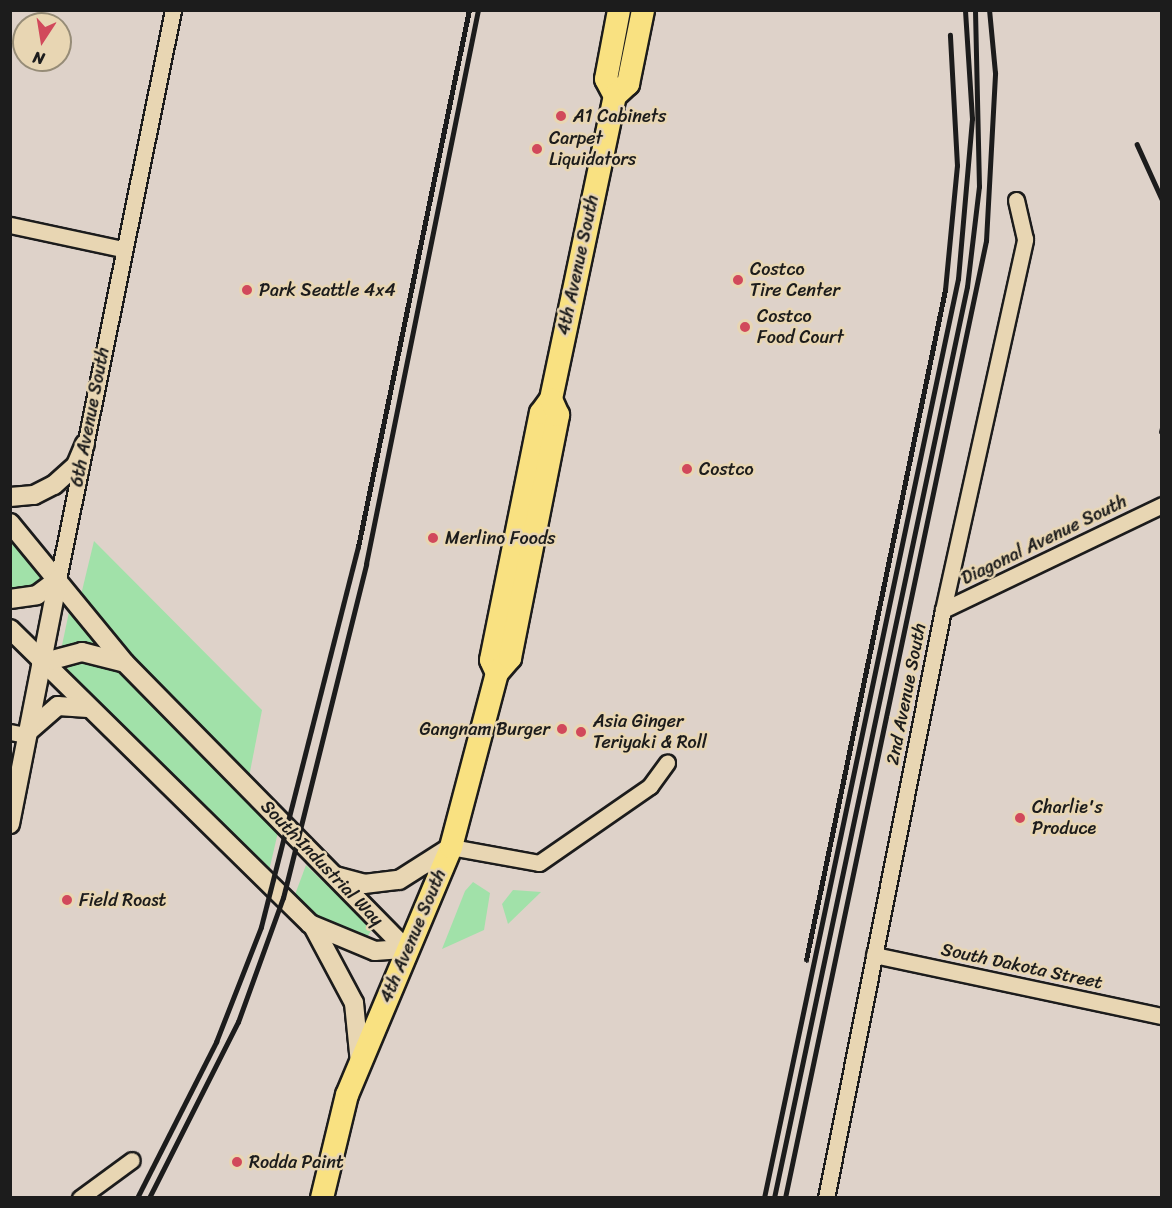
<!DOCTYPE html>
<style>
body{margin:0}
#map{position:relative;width:1172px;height:1208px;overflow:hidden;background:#e8d6b3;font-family:Sriracha,sans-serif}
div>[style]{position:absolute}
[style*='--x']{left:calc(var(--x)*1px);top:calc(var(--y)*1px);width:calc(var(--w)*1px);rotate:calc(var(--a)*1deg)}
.built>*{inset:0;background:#ded2c9}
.green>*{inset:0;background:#a1e1a9}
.roads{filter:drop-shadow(2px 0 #1c1c1c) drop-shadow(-2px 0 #1c1c1c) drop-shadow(0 2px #1c1c1c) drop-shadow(0 -2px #1c1c1c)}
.minor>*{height:15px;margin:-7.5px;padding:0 7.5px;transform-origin:7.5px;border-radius:7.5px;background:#e8d6b3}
.tertiary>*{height:18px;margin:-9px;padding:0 9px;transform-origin:9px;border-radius:9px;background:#e8d6b3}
.primary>*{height:22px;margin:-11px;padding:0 11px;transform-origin:11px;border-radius:11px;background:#f9e181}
.rail>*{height:4.5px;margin:-2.25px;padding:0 2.25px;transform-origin:2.25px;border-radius:2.25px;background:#1c1c1c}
.dots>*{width:16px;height:16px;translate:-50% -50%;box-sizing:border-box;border:3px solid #e8d6b3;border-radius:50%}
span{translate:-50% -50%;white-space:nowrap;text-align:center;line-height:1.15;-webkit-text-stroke:5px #e8d6b3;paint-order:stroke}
.poi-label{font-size:18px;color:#1c1c1c}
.left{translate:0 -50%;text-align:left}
.right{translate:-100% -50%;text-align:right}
.street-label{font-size:18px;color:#1c1c1c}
.frame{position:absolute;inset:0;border:12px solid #1c1c1c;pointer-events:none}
.north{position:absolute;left:12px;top:12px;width:60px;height:60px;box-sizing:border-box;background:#e8d6b3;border:2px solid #968c77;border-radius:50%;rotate:192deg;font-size:16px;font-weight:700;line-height:24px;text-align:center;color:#1c1c1c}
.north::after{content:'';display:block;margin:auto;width:21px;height:27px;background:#d1495b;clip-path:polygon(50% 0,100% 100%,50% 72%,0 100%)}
</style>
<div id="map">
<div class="built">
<div style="clip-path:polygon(evenodd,10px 11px,1161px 11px,1161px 1197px,11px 1197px,10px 11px,24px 24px,60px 24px,60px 60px,24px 60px,24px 24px)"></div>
</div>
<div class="green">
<div style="clip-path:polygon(10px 539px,41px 574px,38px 589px,11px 594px)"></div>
<div style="clip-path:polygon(94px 541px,262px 710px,249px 777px,119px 643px,81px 595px)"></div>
<div style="clip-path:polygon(69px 612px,73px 612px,100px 646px,61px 650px)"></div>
<div style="clip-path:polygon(81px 661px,100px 663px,122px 675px,278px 832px,269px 871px,66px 669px)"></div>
<div style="clip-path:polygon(306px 865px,372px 929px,366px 939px,336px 930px,293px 900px)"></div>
<div style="clip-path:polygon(473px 882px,490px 893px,484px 930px,442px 949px,465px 891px)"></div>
<div style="clip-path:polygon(513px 890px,541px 892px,508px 924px,502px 904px)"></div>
</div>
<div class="roads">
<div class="minor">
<div style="--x:10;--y:225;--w:115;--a:12.1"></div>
<div style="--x:58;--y:579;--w:581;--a:-78.57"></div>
<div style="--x:943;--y:610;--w:243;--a:-25.6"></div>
<div style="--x:10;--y:732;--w:16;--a:11"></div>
<div style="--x:451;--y:847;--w:89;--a:10.3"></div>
<div style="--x:539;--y:863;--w:135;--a:-34.7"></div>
<div style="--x:650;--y:786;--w:29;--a:-54"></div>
<div style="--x:874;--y:955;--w:294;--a:12"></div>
<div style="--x:80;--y:1198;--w:64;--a:-36.2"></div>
<div style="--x:826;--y:1198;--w:600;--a:-78.75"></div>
<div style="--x:943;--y:610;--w:380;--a:-77.5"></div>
<div style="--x:1025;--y:239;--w:40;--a:-103"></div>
</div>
<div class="tertiary">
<div style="--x:10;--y:497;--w:24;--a:-5"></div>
<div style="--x:34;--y:495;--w:22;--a:-27"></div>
<div style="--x:54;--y:485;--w:30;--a:-42"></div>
<div style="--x:76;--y:465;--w:23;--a:-67"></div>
<div style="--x:10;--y:523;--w:181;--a:50.6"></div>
<div style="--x:125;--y:663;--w:401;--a:45.5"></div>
<div style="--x:10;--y:599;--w:27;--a:-8"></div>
<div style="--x:37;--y:595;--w:26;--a:-37"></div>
<div style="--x:10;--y:629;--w:421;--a:44.5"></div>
<div style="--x:310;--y:924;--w:70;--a:22.6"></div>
<div style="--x:375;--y:951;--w:31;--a:-4"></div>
<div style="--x:41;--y:663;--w:42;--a:-15"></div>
<div style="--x:82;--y:652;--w:44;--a:14.3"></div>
<div style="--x:29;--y:731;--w:38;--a:-41"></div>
<div style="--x:58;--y:706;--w:30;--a:4"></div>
<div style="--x:10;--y:824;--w:250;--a:-78.9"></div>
<div style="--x:335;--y:876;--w:30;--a:15"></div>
<div style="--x:364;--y:884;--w:35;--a:-7"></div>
<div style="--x:399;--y:880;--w:62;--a:-32.4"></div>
<div style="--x:314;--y:928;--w:85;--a:61.9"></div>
<div style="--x:354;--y:1003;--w:60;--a:84.3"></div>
</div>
<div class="primary">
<div style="--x:615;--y:96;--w:19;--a:-118"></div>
<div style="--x:606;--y:79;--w:70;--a:-79.3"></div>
<div style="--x:497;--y:673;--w:14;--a:-115"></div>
<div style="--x:491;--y:660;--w:252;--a:-78.6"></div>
<div style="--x:541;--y:413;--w:17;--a:-54"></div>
<div style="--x:551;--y:399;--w:310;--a:-78.1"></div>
<div style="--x:615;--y:96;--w:18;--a:-43"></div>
<div style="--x:628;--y:84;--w:76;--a:-78.5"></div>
<div style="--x:322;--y:1198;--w:106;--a:-76.4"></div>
<div style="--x:347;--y:1095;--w:269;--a:-67.2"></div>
<div style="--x:451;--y:847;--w:180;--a:-75.2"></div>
<div style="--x:497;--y:673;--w:20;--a:-49"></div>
<div style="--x:510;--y:658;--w:248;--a:-78.8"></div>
<div style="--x:558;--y:415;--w:17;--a:-114"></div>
</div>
</div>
<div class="rail">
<div style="--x:1137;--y:144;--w:60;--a:65.6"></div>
<div style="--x:1161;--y:432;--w:4;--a:-76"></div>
<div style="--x:806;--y:960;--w:684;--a:-78.28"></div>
<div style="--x:945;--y:290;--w:125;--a:-84.5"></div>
<div style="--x:957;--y:166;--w:131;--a:-93.1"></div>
<div style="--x:137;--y:1198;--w:175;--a:-63.1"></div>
<div style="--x:216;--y:1042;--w:123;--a:-68.6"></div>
<div style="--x:261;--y:927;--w:392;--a:-75.7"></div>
<div style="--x:358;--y:547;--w:548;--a:-78.32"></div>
<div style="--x:149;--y:1198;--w:197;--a:-63.2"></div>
<div style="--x:238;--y:1022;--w:132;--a:-70.1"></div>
<div style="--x:283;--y:898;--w:344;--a:-76"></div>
<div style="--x:366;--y:564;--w:565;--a:-78.57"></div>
<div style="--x:764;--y:1198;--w:939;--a:-78.08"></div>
<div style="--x:958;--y:279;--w:161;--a:-85"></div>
<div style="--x:972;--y:119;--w:109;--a:-93.7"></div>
<div style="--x:774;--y:1198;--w:931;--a:-78.04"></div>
<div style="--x:967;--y:287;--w:101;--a:-83.2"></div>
<div style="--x:979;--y:187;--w:177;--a:-91.3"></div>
<div style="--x:785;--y:1198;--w:978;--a:-78.14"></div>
<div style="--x:986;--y:241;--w:168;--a:-86.9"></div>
<div style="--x:995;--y:73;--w:63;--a:-95.4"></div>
</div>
<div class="dots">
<div style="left:561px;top:116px;background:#d1495b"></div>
<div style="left:537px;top:149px;background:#d1495b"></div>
<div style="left:738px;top:280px;background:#d1495b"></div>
<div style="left:247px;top:290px;background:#d1495b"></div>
<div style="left:745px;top:327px;background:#d1495b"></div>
<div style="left:687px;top:469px;background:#d1495b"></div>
<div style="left:433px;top:538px;background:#d1495b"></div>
<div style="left:562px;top:729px;background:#d1495b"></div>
<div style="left:581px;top:732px;background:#d1495b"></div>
<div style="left:1020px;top:818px;background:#d1495b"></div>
<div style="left:67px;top:900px;background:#d1495b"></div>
<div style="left:237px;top:1162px;background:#d1495b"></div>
</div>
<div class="poi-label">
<span class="left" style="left:573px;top:116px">A1 Cabinets</span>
<span class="left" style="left:549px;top:149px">Carpet<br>Liquidators</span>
<span class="left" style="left:750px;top:280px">Costco<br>Tire Center</span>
<span class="left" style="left:259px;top:290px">Park Seattle 4x4</span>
<span class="left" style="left:757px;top:327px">Costco<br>Food Court</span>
<span class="left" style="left:699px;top:469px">Costco</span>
<span class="left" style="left:445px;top:538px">Merlino Foods</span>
<span class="left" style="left:593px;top:732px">Asia Ginger<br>Teriyaki &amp; Roll</span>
<span class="right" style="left:550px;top:729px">Gangnam Burger</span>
<span class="left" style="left:1032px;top:818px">Charlie's<br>Produce</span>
<span class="left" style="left:79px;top:900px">Field Roast</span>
<span class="left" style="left:249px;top:1162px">Rodda Paint</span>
</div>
<div class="street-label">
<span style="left:578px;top:265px;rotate:-78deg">4th Avenue South</span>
<span style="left:90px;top:417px;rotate:-79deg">6th Avenue South</span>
<span style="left:1044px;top:540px;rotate:-26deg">Diagonal Avenue South</span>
<span style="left:906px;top:694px;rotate:-79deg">2nd Avenue South</span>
<span style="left:322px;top:863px;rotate:46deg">South Industrial Way</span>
<span style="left:413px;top:936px;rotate:-67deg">4th Avenue South</span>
<span style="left:1022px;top:966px;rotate:12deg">South Dakota Street</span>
</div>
<div class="frame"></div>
<div class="north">N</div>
</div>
